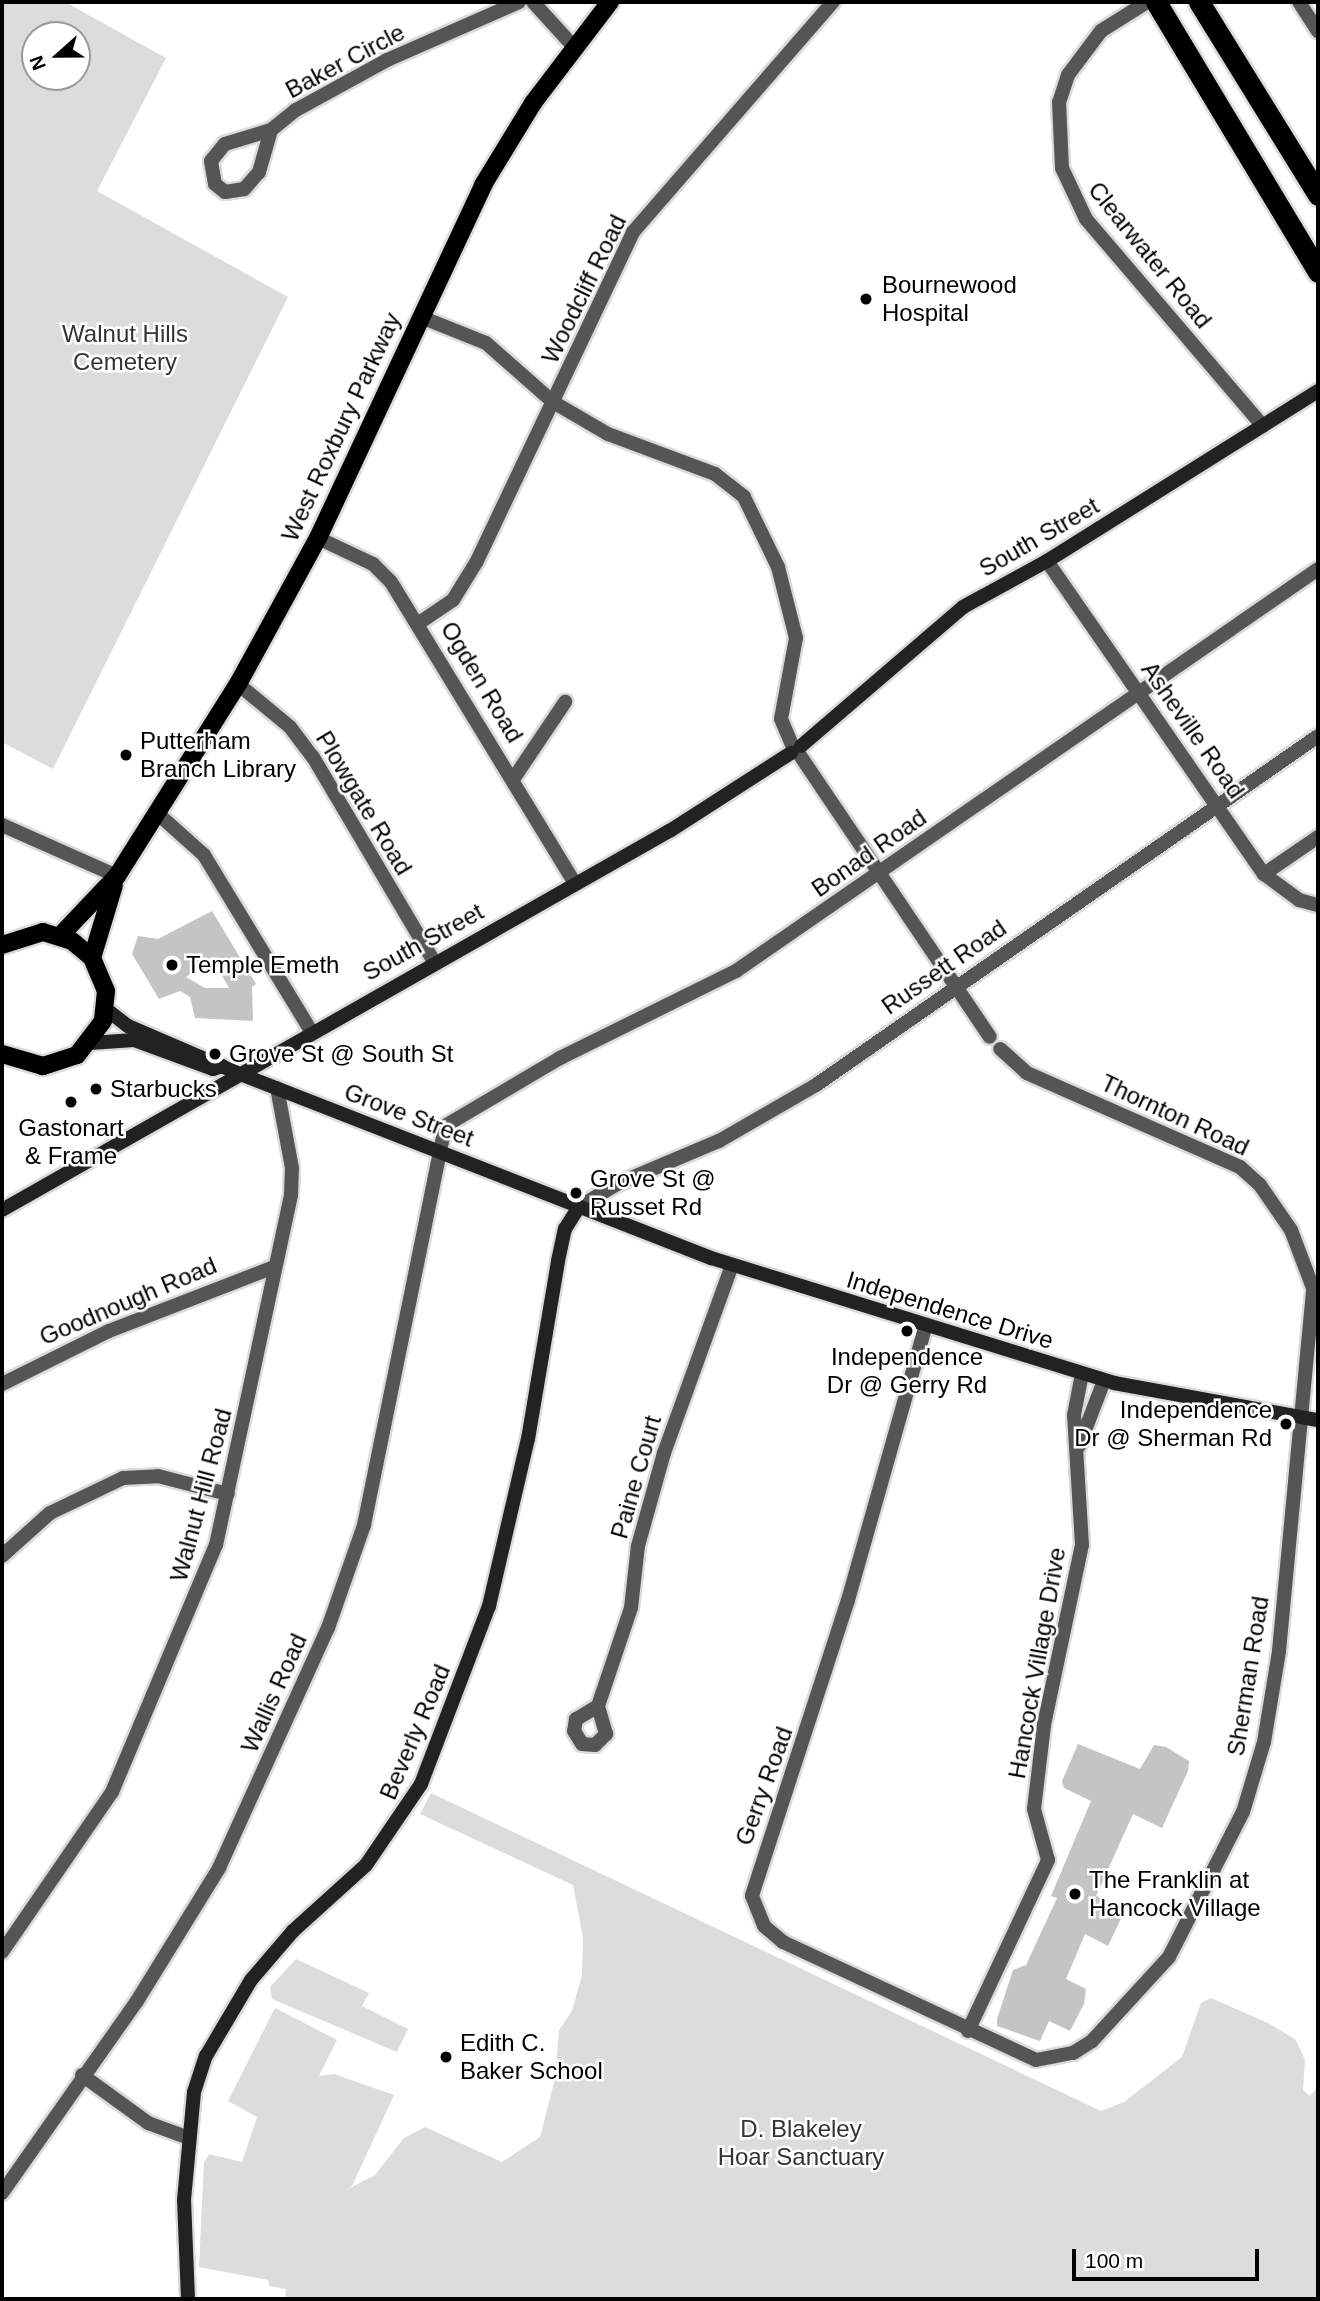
<!DOCTYPE html>
<style>
body{margin:0}
#map{position:relative;width:1320px;height:2301px;overflow:hidden;background:#fff;font-family:Arial,sans-serif}
div>[style]{position:absolute}
[style*='--x']{left:calc(var(--x)*1px);top:calc(var(--y)*1px);width:calc(var(--w)*1px);rotate:calc(var(--a)*1deg)}
.green>*{inset:0;background:#dcdcdc}
.building>*{inset:0;background:#c4c4c4}
.roads{filter:drop-shadow(2px 0 #dbdbdb) drop-shadow(-2px 0 #dbdbdb) drop-shadow(0 2px #dbdbdb) drop-shadow(0 -2px #dbdbdb)}
.street>*{height:14px;margin:-7px;padding:0 7px;transform-origin:7px;border-radius:7px;background:#555}
.secondary>*{height:14px;margin:-7px;padding:0 7px;transform-origin:7px;border-radius:7px;background:#222}
.primary>*{height:18px;margin:-9px;padding:0 9px;transform-origin:9px;border-radius:9px;background:#000}
.highway>*{height:21px;margin:-10.5px;padding:0 10.5px;transform-origin:10.5px;border-radius:10.5px;background:#000}
.dots>*{width:19px;height:19px;translate:-50% -50%;box-sizing:border-box;border:4px solid #fff;border-radius:50%}
span{translate:-50% -50%;white-space:nowrap;text-align:center;line-height:1.15;-webkit-text-stroke:5px #fff;paint-order:stroke}
.street-label{font-size:24px;color:#000}
.poi-label{font-size:24px;color:#000}
.left{translate:0 -50%;text-align:left}
.right{translate:-100% -50%;text-align:right}
.park-label{font-size:24px;color:#333}
.frame{position:absolute;inset:0;border:4px solid #000;pointer-events:none}
.north{position:absolute;left:21px;top:21px;width:70px;height:70px;box-sizing:border-box;background:#fff;border:2px solid #999;border-radius:50%;rotate:249deg;font-size:19px;font-weight:700;line-height:28px;text-align:center;color:#000}
.north::after{content:'';display:block;margin:auto;width:24px;height:32px;background:#000;clip-path:polygon(50% 0,100% 100%,50% 72%,0 100%)}
.scale{position:absolute;left:1072px;top:2249px;width:187px;height:32px;box-sizing:border-box;border:4px solid #000;border-top:0;padding-left:9px;font-size:21px;line-height:24px;white-space:nowrap;color:#000;-webkit-text-stroke:5px #fff;paint-order:stroke}
</style>
<div id="map">
<div class="green">
<i style="clip-path:polygon(evenodd,2px 2px,65px 2px,166px 58px,97px 191px,288px 297px,53px 769px,2px 742px,2px 2px,35px 35px,77px 35px,77px 77px,35px 77px,35px 35px)"></i>
<i style="clip-path:polygon(431px 1793px,1101px 2111px,1124px 2102px,1182px 2057px,1201px 2003px,1211px 1998px,1270px 2024px,1296px 2040px,1305px 2060px,1303px 2090px,1310px 2096px,1318px 2086px,1318px 2299px,285px 2299px,286px 2289px,269px 2286px,268px 2280px,199px 2267px,204px 2163px,209px 2154px,242px 2162px,257px 2117px,228px 2101px,275px 2008px,337px 2040px,319px 2076px,334px 2074px,394px 2095px,352px 2186px,344px 2191px,375px 2175px,404px 2138px,425px 2127px,502px 2162px,540px 2137px,555px 2079px,559px 2030px,572px 2011px,582px 1975px,583px 1938px,573px 1885px,420px 1814px)"></i>
<i style="clip-path:polygon(296px 1959px,369px 1993px,362px 2006px,408px 2029px,397px 2052px,272px 1999px,270px 1987px)"></i>
</div>
<div class="building">
<i style="clip-path:polygon(evenodd,212px 911px,256px 984px,252px 987px,253px 1021px,195px 1018px,190px 997px,180px 991px,159px 999px,132px 954px,138px 936px,158px 939px,212px 911px,214px 961px,229px 988px,205px 988px,186px 977px,214px 961px)"></i>
<i style="clip-path:polygon(1078px 1744px,1140px 1769px,1154px 1745px,1166px 1747px,1189px 1761px,1188px 1771px,1162px 1828px,1133px 1814px,1096px 1896px,1126px 1908px,1108px 1946px,1085px 1934px,1066px 1979px,1086px 1989px,1084px 2004px,1070px 2031px,1049px 2021px,1040px 2041px,997px 2026px,997px 2019px,1013px 1970px,1026px 1965px,1057px 1898px,1051px 1896px,1091px 1801px,1064px 1788px,1062px 1781px)"></i>
</div>
<div class="roads">
<div class="street">
<i style="--x:533;--y:2;--w:59;--a:47.7"></i>
<i style="--x:1147;--y:2;--w:54;--a:147.8"></i>
<i style="--x:1101;--y:31;--w:55;--a:126.9"></i>
<i style="--x:1068;--y:75;--w:28;--a:108"></i>
<i style="--x:1059;--y:102;--w:66;--a:87.4"></i>
<i style="--x:1062;--y:168;--w:56;--a:64.8"></i>
<i style="--x:1086;--y:219;--w:272;--a:49.5"></i>
<i style="--x:1299;--y:2;--w:35;--a:57"></i>
<i style="--x:271;--y:130;--w:44;--a:105.9"></i>
<i style="--x:259;--y:172;--w:23;--a:131"></i>
<i style="--x:244;--y:189;--w:19;--a:171"></i>
<i style="--x:225;--y:192;--w:13;--a:-141"></i>
<i style="--x:215;--y:184;--w:23;--a:-100"></i>
<i style="--x:211;--y:161;--w:22;--a:-51"></i>
<i style="--x:225;--y:144;--w:48;--a:-16.9"></i>
<i style="--x:271;--y:130;--w:32;--a:-39"></i>
<i style="--x:296;--y:110;--w:104;--a:-28.8"></i>
<i style="--x:387;--y:60;--w:144;--a:-23.7"></i>
<i style="--x:421;--y:317;--w:70;--a:21.8"></i>
<i style="--x:486;--y:343;--w:89;--a:41.4"></i>
<i style="--x:553;--y:402;--w:64;--a:30.2"></i>
<i style="--x:608;--y:434;--w:114;--a:20.5"></i>
<i style="--x:715;--y:474;--w:37;--a:38"></i>
<i style="--x:744;--y:497;--w:78;--a:64.1"></i>
<i style="--x:778;--y:567;--w:73;--a:75.8"></i>
<i style="--x:796;--y:638;--w:82;--a:100.5"></i>
<i style="--x:781;--y:719;--w:28;--a:67"></i>
<i style="--x:318;--y:538;--w:61;--a:25.3"></i>
<i style="--x:373;--y:564;--w:25;--a:45"></i>
<i style="--x:391;--y:582;--w:353;--a:58.6"></i>
<i style="--x:1047;--y:561;--w:381;--a:55.3"></i>
<i style="--x:1264;--y:874;--w:44;--a:36.6"></i>
<i style="--x:1299;--y:900;--w:20;--a:15"></i>
<i style="--x:419;--y:623;--w:41;--a:-34.1"></i>
<i style="--x:453;--y:600;--w:46;--a:-58.4"></i>
<i style="--x:477;--y:561;--w:364;--a:-64.6"></i>
<i style="--x:633;--y:232;--w:305;--a:-49"></i>
<i style="--x:238;--y:684;--w:67;--a:39.6"></i>
<i style="--x:290;--y:727;--w:38;--a:53"></i>
<i style="--x:313;--y:757;--w:238;--a:59.4"></i>
<i style="--x:799;--y:754;--w:341;--a:56"></i>
<i style="--x:514;--y:778;--w:92;--a:-56.1"></i>
<i style="--x:157;--y:813;--w:63;--a:41.8"></i>
<i style="--x:204;--y:855;--w:206;--a:58.7"></i>
<i style="--x:2;--y:825;--w:126;--a:23.9"></i>
<i style="--x:1264;--y:874;--w:65;--a:-34.4"></i>
<i style="--x:579;--y:1207;--w:44;--a:-31.2"></i>
<i style="--x:617;--y:1184;--w:111;--a:-22.9"></i>
<i style="--x:719;--y:1141;--w:112;--a:-30"></i>
<i style="--x:816;--y:1085;--w:611;--a:-34.81"></i>
<i style="--x:925;--y:1328;--w:283;--a:105.8"></i>
<i style="--x:848;--y:1600;--w:311;--a:108"></i>
<i style="--x:752;--y:1896;--w:32;--a:68"></i>
<i style="--x:764;--y:1926;--w:25;--a:40"></i>
<i style="--x:783;--y:1942;--w:279;--a:25"></i>
<i style="--x:1036;--y:2060;--w:38;--a:-11"></i>
<i style="--x:1073;--y:2053;--w:22;--a:-32"></i>
<i style="--x:1092;--y:2041;--w:114;--a:-47.5"></i>
<i style="--x:1169;--y:1957;--w:163;--a:-63"></i>
<i style="--x:1243;--y:1812;--w:73;--a:-73.3"></i>
<i style="--x:1264;--y:1742;--w:92;--a:-80.6"></i>
<i style="--x:1279;--y:1651;--w:365;--a:-84.6"></i>
<i style="--x:1313;--y:1288;--w:62;--a:-110.8"></i>
<i style="--x:1291;--y:1230;--w:55;--a:-124.6"></i>
<i style="--x:1260;--y:1185;--w:27;--a:-138"></i>
<i style="--x:1240;--y:1167;--w:233;--a:-156.2"></i>
<i style="--x:1027;--y:1073;--w:36;--a:-138"></i>
<i style="--x:2;--y:1384;--w:119;--a:-26.4"></i>
<i style="--x:109;--y:1331;--w:177;--a:-21.2"></i>
<i style="--x:1079;--y:1446;--w:70;--a:-69"></i>
<i style="--x:2;--y:1556;--w:64;--a:-41.9"></i>
<i style="--x:50;--y:1513;--w:81;--a:-25.6"></i>
<i style="--x:123;--y:1478;--w:35;--a:-3"></i>
<i style="--x:158;--y:1476;--w:72;--a:14.4"></i>
<i style="--x:598;--y:1706;--w:26;--a:149"></i>
<i style="--x:576;--y:1719;--w:12;--a:99"></i>
<i style="--x:574;--y:1731;--w:15;--a:58"></i>
<i style="--x:582;--y:1744;--w:13;--a:4"></i>
<i style="--x:595;--y:1745;--w:16;--a:-45"></i>
<i style="--x:606;--y:1734;--w:29;--a:-106"></i>
<i style="--x:598;--y:1706;--w:103;--a:-71.4"></i>
<i style="--x:631;--y:1608;--w:62;--a:-83.6"></i>
<i style="--x:638;--y:1546;--w:97;--a:-74.4"></i>
<i style="--x:664;--y:1453;--w:200;--a:-70.1"></i>
<i style="--x:2;--y:1952;--w:194;--a:-55.5"></i>
<i style="--x:112;--y:1792;--w:268;--a:-67.2"></i>
<i style="--x:216;--y:1545;--w:358;--a:-77.9"></i>
<i style="--x:291;--y:1195;--w:27;--a:-88"></i>
<i style="--x:292;--y:1168;--w:81;--a:-100.6"></i>
<i style="--x:968;--y:2031;--w:189;--a:-64.9"></i>
<i style="--x:1048;--y:1860;--w:53;--a:-105.4"></i>
<i style="--x:1034;--y:1809;--w:85;--a:-83.2"></i>
<i style="--x:1044;--y:1725;--w:184;--a:-78.1"></i>
<i style="--x:1082;--y:1545;--w:130;--a:-93.5"></i>
<i style="--x:1074;--y:1415;--w:42;--a:-79"></i>
<i style="--x:82;--y:2075;--w:82;--a:36"></i>
<i style="--x:148;--y:2123;--w:44;--a:20.1"></i>
<i style="--x:2;--y:2193;--w:235;--a:-54.9"></i>
<i style="--x:137;--y:2001;--w:156;--a:-58.3"></i>
<i style="--x:219;--y:1868;--w:264;--a:-65.6"></i>
<i style="--x:328;--y:1628;--w:109;--a:-70.7"></i>
<i style="--x:364;--y:1525;--w:407;--a:-78.5"></i>
<i style="--x:445;--y:1126;--w:134;--a:-30.6"></i>
<i style="--x:560;--y:1058;--w:196;--a:-26.3"></i>
<i style="--x:736;--y:971;--w:707;--a:-34.63"></i>
</div>
<div class="secondary">
<i style="--x:801;--y:746;--w:213;--a:-40.6"></i>
<i style="--x:963;--y:607;--w:96;--a:-28.7"></i>
<i style="--x:1047;--y:561;--w:320;--a:-32.1"></i>
<i style="--x:106;--y:1009;--w:28;--a:38"></i>
<i style="--x:128;--y:1026;--w:122;--a:23.2"></i>
<i style="--x:240;--y:1074;--w:506;--a:21.34"></i>
<i style="--x:711;--y:1258;--w:422;--a:17.2"></i>
<i style="--x:1114;--y:1383;--w:207;--a:10.3"></i>
<i style="--x:90;--y:1043;--w:44;--a:-3.9"></i>
<i style="--x:134;--y:1040;--w:84;--a:20.2"></i>
<i style="--x:213;--y:1069;--w:10;--a:-17"></i>
<i style="--x:2;--y:1210;--w:769;--a:-29.6"></i>
<i style="--x:671;--y:830;--w:143;--a:-32.7"></i>
<i style="--x:188;--y:2299;--w:99;--a:-92.3"></i>
<i style="--x:184;--y:2200;--w:108;--a:-84.7"></i>
<i style="--x:194;--y:2092;--w:38;--a:-72"></i>
<i style="--x:206;--y:2056;--w:88;--a:-59.4"></i>
<i style="--x:251;--y:1980;--w:65;--a:-49.4"></i>
<i style="--x:293;--y:1931;--w:98;--a:-42.1"></i>
<i style="--x:366;--y:1865;--w:98;--a:-55.8"></i>
<i style="--x:421;--y:1784;--w:191;--a:-69.1"></i>
<i style="--x:489;--y:1606;--w:171;--a:-76.9"></i>
<i style="--x:528;--y:1439;--w:181;--a:-80.4"></i>
<i style="--x:558;--y:1261;--w:33;--a:-78"></i>
<i style="--x:565;--y:1229;--w:26;--a:-58"></i>
</div>
<div class="primary">
<i style="--x:60;--y:936;--w:83;--a:-46.5"></i>
<i style="--x:117;--y:876;--w:227;--a:-57.8"></i>
<i style="--x:238;--y:684;--w:166;--a:-61.3"></i>
<i style="--x:318;--y:538;--w:390;--a:-64.9"></i>
<i style="--x:483;--y:185;--w:96;--a:-58.6"></i>
<i style="--x:533;--y:103;--w:127;--a:-52.7"></i>
<i style="--x:2;--y:945;--w:43;--a:-17.6"></i>
<i style="--x:43;--y:932;--w:30;--a:17"></i>
<i style="--x:72;--y:941;--w:26;--a:40"></i>
<i style="--x:92;--y:958;--w:36;--a:67"></i>
<i style="--x:106;--y:991;--w:30;--a:96"></i>
<i style="--x:103;--y:1021;--w:43;--a:127.4"></i>
<i style="--x:77;--y:1055;--w:36;--a:162"></i>
<i style="--x:43;--y:1066;--w:43;--a:-163.7"></i>
<i style="--x:92;--y:958;--w:76;--a:-73.2"></i>
</div>
<div class="highway">
<i style="--x:1156;--y:2;--w:315;--a:59"></i>
<i style="--x:1199;--y:2;--w:227;--a:58.3"></i>
</div>
</div>
<div class="dots">
<i style="left:866px;top:299px;background:#000"></i>
<i style="left:126px;top:755px;background:#000"></i>
<i style="left:172px;top:965px;background:#000"></i>
<i style="left:215px;top:1054px;background:#000"></i>
<i style="left:96px;top:1089px;background:#000"></i>
<i style="left:71px;top:1102px;background:#000"></i>
<i style="left:576px;top:1193px;background:#000"></i>
<i style="left:907px;top:1331px;background:#000"></i>
<i style="left:1286px;top:1424px;background:#000"></i>
<i style="left:1075px;top:1894px;background:#000"></i>
<i style="left:446px;top:2057px;background:#000"></i>
</div>
<div class="street-label">
<span style="left:345px;top:61px;rotate:-28deg">Baker Circle</span>
<span style="left:1150px;top:255px;rotate:51deg">Clearwater Road</span>
<span style="left:584px;top:289px;rotate:-64deg">Woodcliff Road</span>
<span style="left:341px;top:427px;rotate:-65deg">West Roxbury Parkway</span>
<span style="left:1039px;top:537px;rotate:-30deg">South Street</span>
<span style="left:482px;top:682px;rotate:59deg">Ogden Road</span>
<span style="left:1193px;top:730px;rotate:55deg">Asheville Road</span>
<span style="left:364px;top:803px;rotate:59deg">Plowgate Road</span>
<span style="left:869px;top:853px;rotate:-35deg">Bonad Road</span>
<span style="left:423px;top:942px;rotate:-29deg">South Street</span>
<span style="left:944px;top:967px;rotate:-35deg">Russett Road</span>
<span style="left:409px;top:1115px;rotate:21deg">Grove Street</span>
<span style="left:1175px;top:1115px;rotate:25deg">Thornton Road</span>
<span style="left:128px;top:1301px;rotate:-23deg">Goodnough Road</span>
<span style="left:950px;top:1310px;rotate:17deg">Independence Drive</span>
<span style="left:636px;top:1477px;rotate:-74deg">Paine Court</span>
<span style="left:201px;top:1495px;rotate:-75deg">Walnut Hill Road</span>
<span style="left:1037px;top:1663px;rotate:-80deg">Hancock Village Drive</span>
<span style="left:1248px;top:1676px;rotate:-81deg">Sherman Road</span>
<span style="left:274px;top:1693px;rotate:-66deg">Wallis Road</span>
<span style="left:415px;top:1732px;rotate:-67deg">Beverly Road</span>
<span style="left:764px;top:1786px;rotate:-70deg">Gerry Road</span>
</div>
<div class="poi-label">
<span class="left" style="left:882px;top:299px">Bournewood<br>Hospital</span>
<span class="left" style="left:140px;top:755px">Putterham<br>Branch Library</span>
<span class="left" style="left:186px;top:965px">Temple Emeth</span>
<span class="left" style="left:229px;top:1054px">Grove St @ South St</span>
<span class="left" style="left:110px;top:1089px">Starbucks</span>
<span style="left:71px;top:1142px">Gastonart<br>&amp; Frame</span>
<span class="left" style="left:590px;top:1193px">Grove St @<br>Russet Rd</span>
<span style="left:907px;top:1371px">Independence<br>Dr @ Gerry Rd</span>
<span class="right" style="left:1272px;top:1424px">Independence<br>Dr @ Sherman Rd</span>
<span class="left" style="left:1089px;top:1894px">The Franklin at<br>Hancock Village</span>
<span class="left" style="left:460px;top:2057px">Edith C.<br>Baker School</span>
</div>
<div class="park-label">
<span style="left:125px;top:348px">Walnut Hills<br>Cemetery</span>
<span style="left:801px;top:2143px">D. Blakeley<br>Hoar Sanctuary</span>
</div>
<div class="frame"></div>
<div class="north">N</div>
<div class="scale">100 m</div>
</div>
